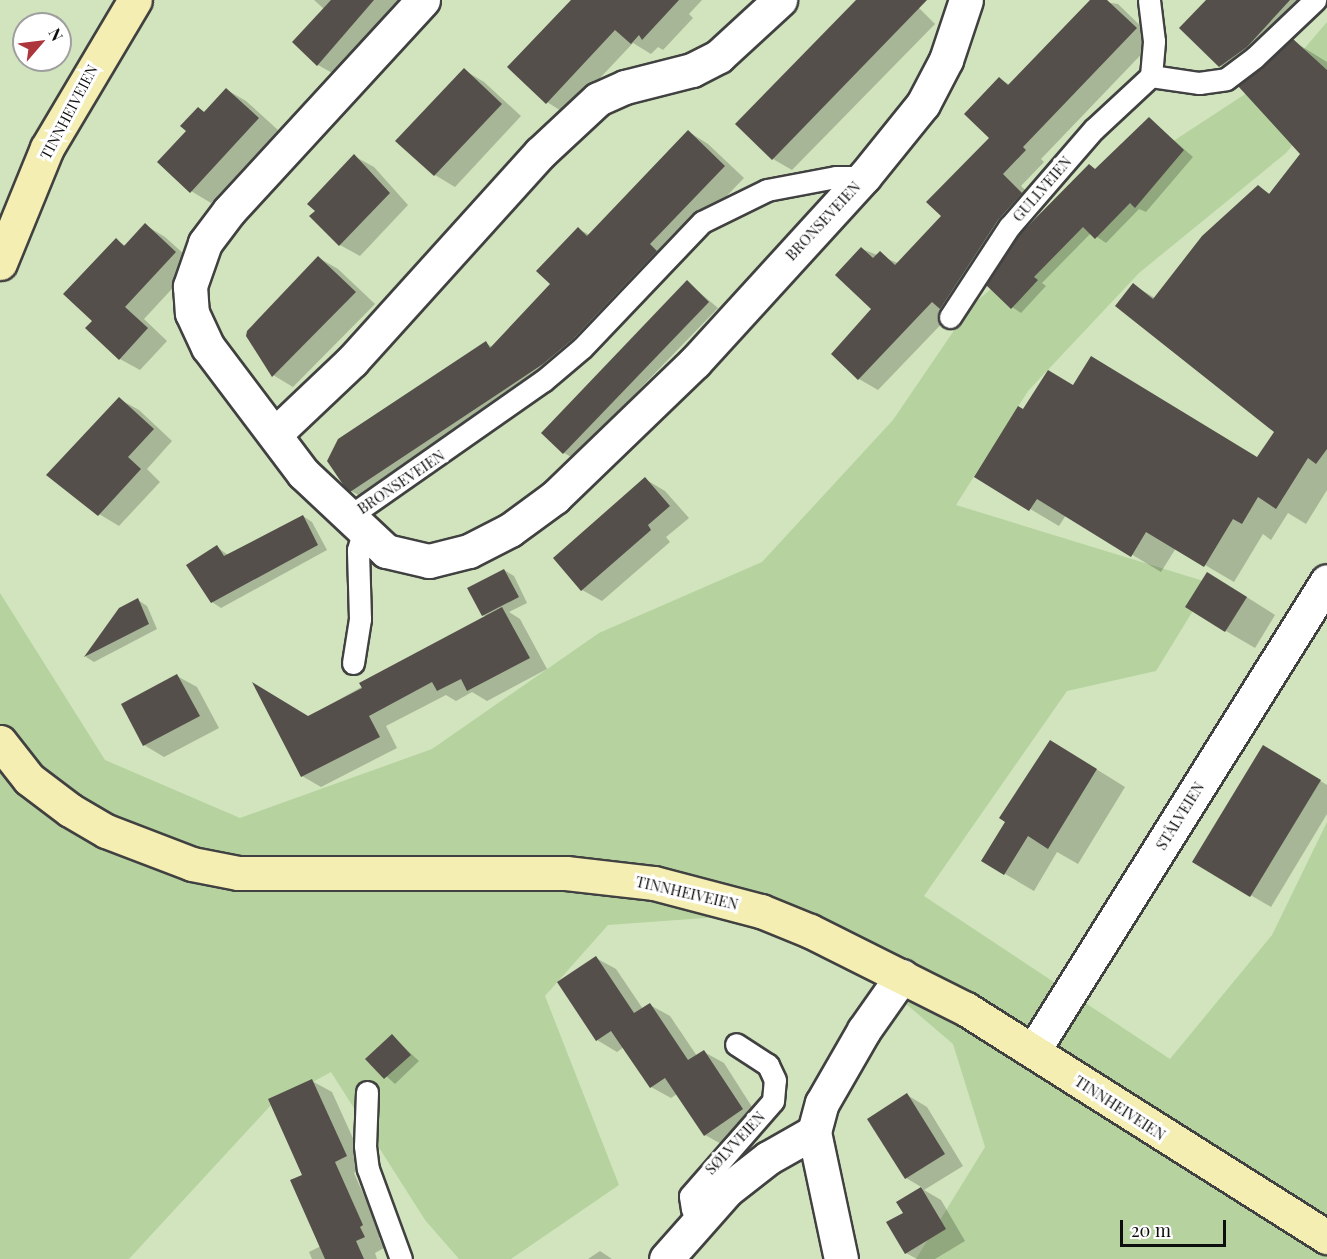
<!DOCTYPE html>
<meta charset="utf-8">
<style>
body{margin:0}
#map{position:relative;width:1327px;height:1259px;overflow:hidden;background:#fdfbf0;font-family:"Playfair Display",serif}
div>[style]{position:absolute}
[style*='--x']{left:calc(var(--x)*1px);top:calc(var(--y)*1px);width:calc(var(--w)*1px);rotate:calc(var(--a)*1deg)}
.green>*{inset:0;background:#d1e4bd}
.forest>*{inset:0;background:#b6d39f}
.shadow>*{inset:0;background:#0003}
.building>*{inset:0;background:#554f4b}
.roads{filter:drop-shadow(2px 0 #414141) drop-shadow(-2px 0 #414141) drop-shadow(0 2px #414141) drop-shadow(0 -2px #414141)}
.lane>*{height:21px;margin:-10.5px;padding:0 10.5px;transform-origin:10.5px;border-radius:10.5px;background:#fff}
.street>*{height:33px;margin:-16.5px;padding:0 16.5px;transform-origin:16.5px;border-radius:16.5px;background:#fff}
.secondary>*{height:33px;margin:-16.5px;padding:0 16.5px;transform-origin:16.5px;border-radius:16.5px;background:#f5eeb3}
span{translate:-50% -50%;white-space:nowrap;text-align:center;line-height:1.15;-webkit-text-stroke:6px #fff;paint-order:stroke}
.street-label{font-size:15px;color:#0e0e0e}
.north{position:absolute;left:12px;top:12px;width:60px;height:60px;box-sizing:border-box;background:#fff;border:2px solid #9f9f9f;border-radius:50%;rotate:62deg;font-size:16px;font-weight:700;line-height:24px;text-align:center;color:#0e0e0e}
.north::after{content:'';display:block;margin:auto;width:21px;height:27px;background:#ad363c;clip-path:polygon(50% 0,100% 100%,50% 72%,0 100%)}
.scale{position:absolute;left:1120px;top:1220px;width:106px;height:27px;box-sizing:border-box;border:3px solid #0e0e0e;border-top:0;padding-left:8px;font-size:18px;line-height:21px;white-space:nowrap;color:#0e0e0e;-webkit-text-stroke:4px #fff;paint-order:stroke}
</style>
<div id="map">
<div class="green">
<i style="clip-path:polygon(evenodd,0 0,1327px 0,1327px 1259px,0 1259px,0 0,24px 24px,60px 24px,60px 60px,24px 60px,24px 24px)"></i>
</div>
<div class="forest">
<i style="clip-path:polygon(1327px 22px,1327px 104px,1286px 153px,1139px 273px,1028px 391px,956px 505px,1210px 583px,1156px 671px,1067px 691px,924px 896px,1170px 1059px,1272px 935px,1327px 822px,1327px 1259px,916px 1259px,985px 1147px,953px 1044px,871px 974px,747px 915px,608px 925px,545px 996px,619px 1185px,511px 1259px,459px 1259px,425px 1220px,331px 1072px,271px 1105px,129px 1259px,0 1259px,0 593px,105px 760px,240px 818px,432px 749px,599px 633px,762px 562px,893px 420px,970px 307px,1126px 172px,1291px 64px)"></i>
</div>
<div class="shadow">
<i style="clip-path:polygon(314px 0,399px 0,334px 74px,318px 65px,324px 9px)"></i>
<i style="clip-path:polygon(573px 0,702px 0,689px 14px,693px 18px,663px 50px,658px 47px,651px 54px,633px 43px,566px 114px,547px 102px)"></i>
<i style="clip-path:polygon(858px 0,911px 0,935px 24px,792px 170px,773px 159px)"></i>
<i style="clip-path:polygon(1092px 0,1118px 4px,1155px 40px,1041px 159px,1044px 162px,1021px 186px,1040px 204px,951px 314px,878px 390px,859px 379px,873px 309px,862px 249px,898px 263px,943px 216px,991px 137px,999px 79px,1010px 85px)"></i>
<i style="clip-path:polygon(1208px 0,1326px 0,1242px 77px,1222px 66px,1181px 28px)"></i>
<i style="clip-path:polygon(1293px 41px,1327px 62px,1327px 490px,1306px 524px,1288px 513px,1271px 540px,1263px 534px,1234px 582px,1176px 548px,1161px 572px,1066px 515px,1059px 526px,976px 477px,1023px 411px,1074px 387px,1258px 458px,1276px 432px,1133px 285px,1155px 298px,1259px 187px,1270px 194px,1302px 153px)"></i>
<i style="clip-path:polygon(464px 70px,484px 82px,521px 116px,455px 187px,435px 175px,398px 140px)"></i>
<i style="clip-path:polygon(227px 90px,246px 101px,278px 130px,211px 203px,191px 191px,188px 131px,198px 109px,206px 113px)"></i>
<i style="clip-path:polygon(1150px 119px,1193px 157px,1146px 212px,1139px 209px,1106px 243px,1091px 233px,1042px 283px,1046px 286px,1021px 313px,1012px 307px,988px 285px,1041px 212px,1044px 214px,1096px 170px)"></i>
<i style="clip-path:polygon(689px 132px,708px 144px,744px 178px,669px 256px,593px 350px,371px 502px,351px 491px,486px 343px,492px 347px,552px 284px,578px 229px,590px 235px)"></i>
<i style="clip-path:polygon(354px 156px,374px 167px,408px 205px,360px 256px,340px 245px)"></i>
<i style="clip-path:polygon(145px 225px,165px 237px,195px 264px,144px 319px,167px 341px,140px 370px,120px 359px,94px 321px,116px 240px,126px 246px)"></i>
<i style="clip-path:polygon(319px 258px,338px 269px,375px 304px,293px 387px,273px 375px)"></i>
<i style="clip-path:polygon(687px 282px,718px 308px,573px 458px,564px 453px)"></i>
<i style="clip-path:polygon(119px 399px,139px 410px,172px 441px,147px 469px,160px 482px,119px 526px,99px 514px)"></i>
<i style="clip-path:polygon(645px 479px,665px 491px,689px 518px,666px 537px,670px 542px,602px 601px,582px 590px,555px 558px)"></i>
<i style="clip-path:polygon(303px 516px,312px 522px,327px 550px,221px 608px,212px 602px,217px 547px,228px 555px)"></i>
<i style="clip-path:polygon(504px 570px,514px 576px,527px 603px,509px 612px,520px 619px,547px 669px,487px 701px,472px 692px,456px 701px,446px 695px,386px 726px,397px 748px,321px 787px,302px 776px,308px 717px,486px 617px,483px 615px)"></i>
<i style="clip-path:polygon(1237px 591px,1275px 615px,1255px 648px,1226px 631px)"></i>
<i style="clip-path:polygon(138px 600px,147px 606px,157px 629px,94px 662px,86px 657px,120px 609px)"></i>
<i style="clip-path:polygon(177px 676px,197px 687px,219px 728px,164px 757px,144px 745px)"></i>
<i style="clip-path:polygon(1283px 758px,1327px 785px,1327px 814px,1271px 907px,1194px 862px)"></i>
<i style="clip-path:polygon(1080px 759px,1125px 787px,1078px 864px,1057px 852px,1034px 891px,983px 861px)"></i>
<i style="clip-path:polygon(596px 958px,616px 969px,643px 1009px,650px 1005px,670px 1016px,697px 1056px,704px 1052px,724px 1063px,761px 1121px,725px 1146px,705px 1135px,677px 1094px,671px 1098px,651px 1087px,624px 1047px,617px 1052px,597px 1040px,559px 983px)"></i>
<i style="clip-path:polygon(392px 1036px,419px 1061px,395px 1084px,367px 1059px)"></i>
<i style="clip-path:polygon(312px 1081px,332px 1092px,366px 1167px,354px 1173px,382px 1236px,379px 1238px,384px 1248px,375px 1253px,377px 1259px,312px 1259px,309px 1252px,321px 1246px,304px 1175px)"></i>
<i style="clip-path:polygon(907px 1095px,927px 1107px,963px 1166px,924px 1190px,941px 1200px,965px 1241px,935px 1259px,917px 1259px,906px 1253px,905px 1213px,898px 1202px,923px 1188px,906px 1178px)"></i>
<i style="clip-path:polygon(600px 1251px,612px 1259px,588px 1259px)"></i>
</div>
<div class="building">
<i style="clip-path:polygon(331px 0,374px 0,317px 66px,292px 42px)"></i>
<i style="clip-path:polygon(571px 0,679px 0,642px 40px,639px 35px,631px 44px,615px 30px,546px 104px,507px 67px)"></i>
<i style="clip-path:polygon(856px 0,927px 0,772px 160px,735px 124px)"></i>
<i style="clip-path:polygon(1090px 0,1107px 0,1137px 28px,1023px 147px,1026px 150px,1003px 174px,1022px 193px,998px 220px,940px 309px,932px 302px,858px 380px,831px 354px,871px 309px,835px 275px,861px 247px,873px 258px,880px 251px,895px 265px,941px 216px,926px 202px,989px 138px,964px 114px,999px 77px,1008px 85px)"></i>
<i style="clip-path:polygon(1206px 0,1290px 0,1247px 47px,1219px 67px,1179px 28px)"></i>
<i style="clip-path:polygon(1293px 39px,1327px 70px,1327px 449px,1316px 464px,1308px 458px,1276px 509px,1258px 497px,1242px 524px,1233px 519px,1204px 567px,1146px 532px,1131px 557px,1037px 499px,1029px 511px,974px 477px,1018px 406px,1023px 409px,1048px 370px,1073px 385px,1091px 356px,1257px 457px,1274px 432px,1115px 306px,1133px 283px,1153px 299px,1202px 236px,1258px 185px,1269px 194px,1300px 154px,1238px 86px)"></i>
<i style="clip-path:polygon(464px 68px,502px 104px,434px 176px,395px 141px)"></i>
<i style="clip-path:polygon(226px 88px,259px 118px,190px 193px,157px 162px,186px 131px,180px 126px,198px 107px,204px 112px)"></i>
<i style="clip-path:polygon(1149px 117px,1184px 150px,1135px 208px,1130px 203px,1095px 239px,1083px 227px,1034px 277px,1038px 280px,1011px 309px,986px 285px,1019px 235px,1089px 164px,1095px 169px)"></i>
<i style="clip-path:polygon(688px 130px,725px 166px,650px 244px,657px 251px,573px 339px,543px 364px,350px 492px,344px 486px,327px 461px,338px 439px,486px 341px,490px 348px,550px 284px,536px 271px,578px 227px,587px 236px)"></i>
<i style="clip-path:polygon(354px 154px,390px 193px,339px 246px,309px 216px,315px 211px,307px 204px)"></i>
<i style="clip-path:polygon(145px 223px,176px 252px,125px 307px,148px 328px,119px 360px,85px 328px,92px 321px,63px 294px,116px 238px,124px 246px)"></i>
<i style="clip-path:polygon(318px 256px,356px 292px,272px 377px,246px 336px,247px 331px)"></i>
<i style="clip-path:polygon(687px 280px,709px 302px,563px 454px,541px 433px)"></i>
<i style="clip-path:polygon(119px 397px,154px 429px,128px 457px,141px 469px,98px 516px,46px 475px)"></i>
<i style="clip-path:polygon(645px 477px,670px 506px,648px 525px,651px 530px,581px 591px,553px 558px)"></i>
<i style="clip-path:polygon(303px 515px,318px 545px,211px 603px,186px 565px,217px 545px,224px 556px)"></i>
<i style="clip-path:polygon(504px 569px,519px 597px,482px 616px,467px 588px)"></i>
<i style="clip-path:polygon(1207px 572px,1247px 597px,1225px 632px,1185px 607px)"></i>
<i style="clip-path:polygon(138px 598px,149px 624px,84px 657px,119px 608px)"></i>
<i style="clip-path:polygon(502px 607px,530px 658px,467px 691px,461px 679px,437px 691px,432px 682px,369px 716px,380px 737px,301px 777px,252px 682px,308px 716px,362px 688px,359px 683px)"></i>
<i style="clip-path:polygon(177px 674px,200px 716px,143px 746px,121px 704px)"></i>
<i style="clip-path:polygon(1050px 740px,1097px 769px,1048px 849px,1028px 836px,1004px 875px,981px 861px,1005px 822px,999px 818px)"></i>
<i style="clip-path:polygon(1263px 745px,1321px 780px,1250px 897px,1192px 862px)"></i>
<i style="clip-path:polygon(596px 956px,634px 1013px,650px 1003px,688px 1060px,704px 1050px,743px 1109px,704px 1136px,665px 1078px,650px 1088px,611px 1031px,596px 1041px,557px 982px)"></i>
<i style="clip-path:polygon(392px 1034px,411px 1055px,384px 1079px,365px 1059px)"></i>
<i style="clip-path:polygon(312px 1079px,347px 1156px,335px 1162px,363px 1225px,360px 1227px,365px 1237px,356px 1241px,364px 1259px,325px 1259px,290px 1180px,302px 1175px,268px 1099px)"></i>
<i style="clip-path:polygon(907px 1093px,945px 1154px,905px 1179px,867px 1119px)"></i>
<i style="clip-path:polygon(921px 1187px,946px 1229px,905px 1254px,886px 1222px,903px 1213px,896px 1202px)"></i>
</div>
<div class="roads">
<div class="lane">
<i style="--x:1151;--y:76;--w:49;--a:8.3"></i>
<i style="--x:1199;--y:83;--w:27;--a:-8"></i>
<i style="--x:1226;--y:79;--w:36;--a:-37"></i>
<i style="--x:1255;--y:57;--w:83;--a:-43.5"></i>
<i style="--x:950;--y:317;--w:108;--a:-56.8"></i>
<i style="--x:1009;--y:227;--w:130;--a:-49.1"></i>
<i style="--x:1094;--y:129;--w:78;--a:-42.9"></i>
<i style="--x:1151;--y:76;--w:35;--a:-85"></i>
<i style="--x:1154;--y:41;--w:41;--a:-97"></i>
<i style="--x:347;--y:518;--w:239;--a:-35"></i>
<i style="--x:543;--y:381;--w:51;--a:-40.2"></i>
<i style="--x:582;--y:348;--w:174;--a:-46.4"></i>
<i style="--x:702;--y:222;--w:72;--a:-26.2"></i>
<i style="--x:767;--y:190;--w:70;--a:-10.7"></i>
<i style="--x:836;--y:177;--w:28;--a:0"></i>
<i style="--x:353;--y:663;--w:45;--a:-81"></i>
<i style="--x:360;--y:619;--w:69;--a:-91.7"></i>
<i style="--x:358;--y:550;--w:18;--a:-74"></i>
<i style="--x:367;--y:1092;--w:54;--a:92.1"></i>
<i style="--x:365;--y:1146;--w:23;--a:83"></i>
<i style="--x:368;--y:1169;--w:96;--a:69.9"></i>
<i style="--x:701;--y:1219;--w:13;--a:-132"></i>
<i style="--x:692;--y:1209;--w:13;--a:-99"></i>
<i style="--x:690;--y:1196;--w:126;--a:-48.9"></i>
<i style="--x:773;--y:1101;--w:21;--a:-85"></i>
<i style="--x:775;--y:1080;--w:17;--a:-115"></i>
<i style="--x:768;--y:1065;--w:38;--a:-147"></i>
</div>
<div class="street">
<i style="--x:423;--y:0;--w:287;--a:132.6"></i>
<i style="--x:229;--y:211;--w:40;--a:127"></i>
<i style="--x:205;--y:243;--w:46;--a:109.2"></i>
<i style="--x:190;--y:286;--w:27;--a:86"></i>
<i style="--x:192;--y:313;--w:38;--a:65"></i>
<i style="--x:208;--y:347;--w:158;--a:53"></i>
<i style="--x:303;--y:473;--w:114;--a:43.2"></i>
<i style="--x:386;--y:551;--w:44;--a:13.1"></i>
<i style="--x:429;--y:561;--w:41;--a:-14"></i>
<i style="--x:469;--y:551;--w:46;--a:-27.1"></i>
<i style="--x:510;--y:530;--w:56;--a:-36.3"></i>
<i style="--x:555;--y:497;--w:194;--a:-44"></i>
<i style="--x:695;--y:362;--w:251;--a:-47.6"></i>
<i style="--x:864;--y:177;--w:94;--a:-51.1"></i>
<i style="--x:923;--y:104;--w:50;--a:-62.4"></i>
<i style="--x:946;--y:60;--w:63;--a:-71.6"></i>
<i style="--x:275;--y:434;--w:106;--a:-43.5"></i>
<i style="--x:352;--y:361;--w:280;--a:-47.9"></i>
<i style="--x:540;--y:153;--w:79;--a:-43"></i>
<i style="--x:598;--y:99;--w:30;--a:-24"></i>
<i style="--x:625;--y:87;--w:69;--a:-14.2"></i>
<i style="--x:692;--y:70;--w:30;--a:-27"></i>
<i style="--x:719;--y:56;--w:83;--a:-42.6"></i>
<i style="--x:1033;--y:1051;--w:554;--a:-57.97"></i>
<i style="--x:666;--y:1259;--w:92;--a:-48.5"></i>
<i style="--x:727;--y:1190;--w:52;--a:-38"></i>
<i style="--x:768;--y:1158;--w:53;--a:-29.5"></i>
<i style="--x:841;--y:1259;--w:130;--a:-102"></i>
<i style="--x:814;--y:1132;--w:30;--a:-75"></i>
<i style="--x:822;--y:1103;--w:84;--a:-60.1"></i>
<i style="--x:864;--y:1030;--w:66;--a:-54.9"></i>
</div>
<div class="secondary">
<i style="--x:0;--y:263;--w:124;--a:-67.8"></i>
<i style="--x:47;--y:148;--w:172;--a:-59.3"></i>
<i style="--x:0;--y:742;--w:47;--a:51.9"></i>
<i style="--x:29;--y:779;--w:51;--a:37.1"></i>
<i style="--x:70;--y:810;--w:42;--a:30.3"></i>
<i style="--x:106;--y:831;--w:92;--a:21"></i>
<i style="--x:192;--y:864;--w:47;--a:11.1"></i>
<i style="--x:238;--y:873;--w:328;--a:0"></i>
<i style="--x:566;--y:873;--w:89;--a:6.5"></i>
<i style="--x:654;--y:883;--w:111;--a:14.7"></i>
<i style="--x:761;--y:911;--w:53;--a:22.2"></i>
<i style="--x:810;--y:931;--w:174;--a:26.6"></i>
<i style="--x:966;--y:1009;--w:427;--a:32.3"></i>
</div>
</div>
<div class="street-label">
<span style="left:69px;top:112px;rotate:-62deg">TINNHEIVEIEN</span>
<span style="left:1042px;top:189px;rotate:-49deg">GULLVEIEN</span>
<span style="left:823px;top:221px;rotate:-47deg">BRONSEVEIEN</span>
<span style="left:401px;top:482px;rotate:-34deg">BRONSEVEIEN</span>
<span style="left:1180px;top:816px;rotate:-58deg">STÅLVEIEN</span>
<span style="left:687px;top:893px;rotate:13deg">TINNHEIVEIEN</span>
<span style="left:1120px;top:1108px;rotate:33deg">TINNHEIVEIEN</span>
<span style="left:735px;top:1143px;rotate:-47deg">SØLVVEIEN</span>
</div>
<div class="north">N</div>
<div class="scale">20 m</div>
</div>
